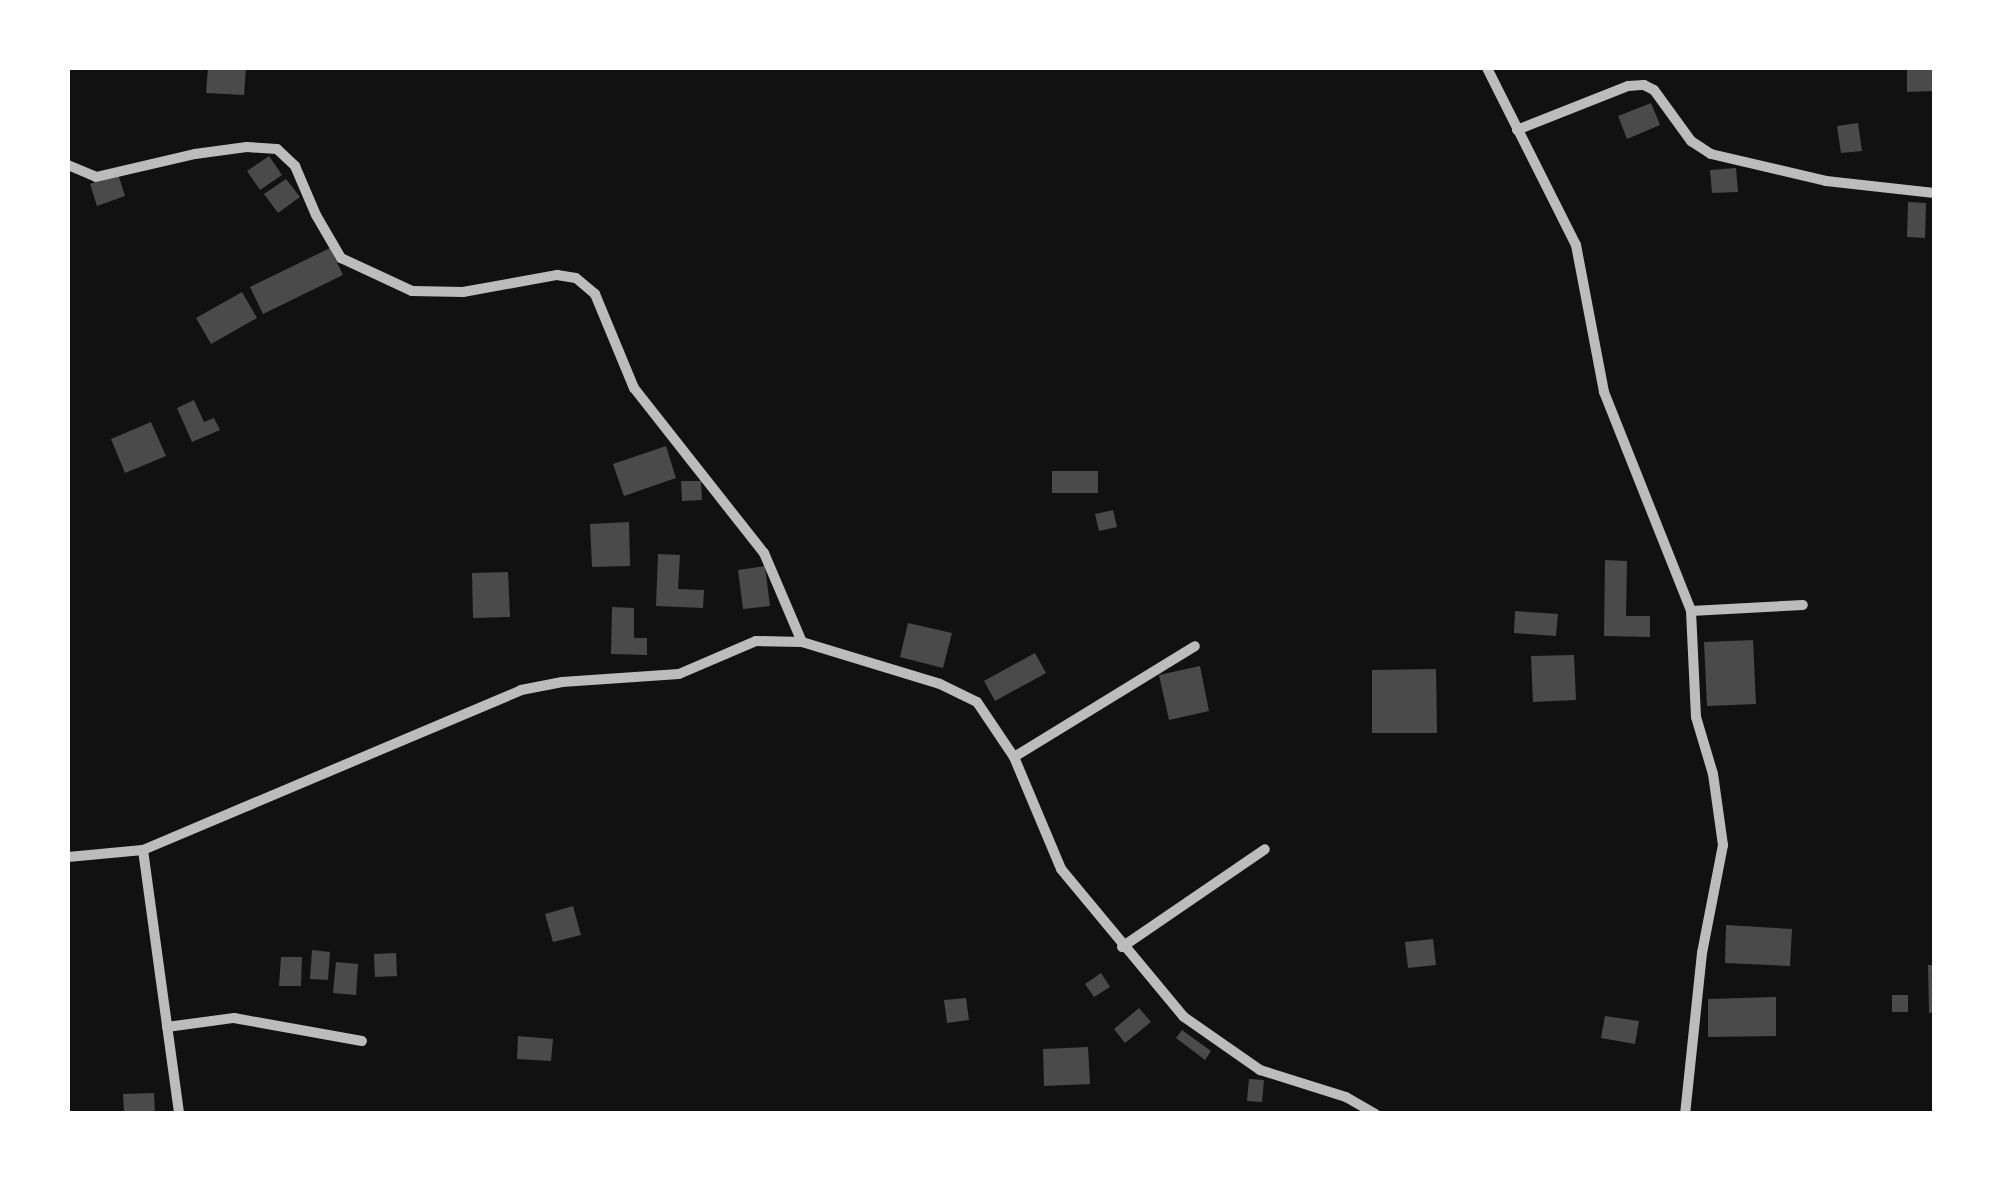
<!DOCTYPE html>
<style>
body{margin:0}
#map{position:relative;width:2002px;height:1181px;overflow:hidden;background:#111;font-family:"Titillium Web",sans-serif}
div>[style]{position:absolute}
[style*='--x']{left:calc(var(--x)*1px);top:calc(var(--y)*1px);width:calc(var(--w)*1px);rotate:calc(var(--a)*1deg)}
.building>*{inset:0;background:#4a4a4a}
.minor>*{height:10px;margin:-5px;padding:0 5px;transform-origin:5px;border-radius:5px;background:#bcbcbc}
span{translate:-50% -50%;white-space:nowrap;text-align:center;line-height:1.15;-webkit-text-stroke:10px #fff;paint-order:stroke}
.frame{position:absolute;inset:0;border:70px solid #fff;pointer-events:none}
</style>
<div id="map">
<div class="building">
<i style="clip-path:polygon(208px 68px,246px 68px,244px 95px,206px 93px)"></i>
<i style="clip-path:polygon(1907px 68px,1934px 68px,1934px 91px,1907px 92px)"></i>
<i style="clip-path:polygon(1651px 103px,1660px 125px,1627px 139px,1618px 116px)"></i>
<i style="clip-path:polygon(1858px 123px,1862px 151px,1841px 153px,1837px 126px)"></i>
<i style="clip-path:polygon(269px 156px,282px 175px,260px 190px,247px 171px)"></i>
<i style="clip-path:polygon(1736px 168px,1738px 192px,1712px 193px,1710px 170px)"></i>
<i style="clip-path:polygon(118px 174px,125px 196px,97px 206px,90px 184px)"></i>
<i style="clip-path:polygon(286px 179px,300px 197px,278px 213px,264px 194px)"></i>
<i style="clip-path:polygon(1908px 202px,1926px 203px,1925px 238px,1907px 237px)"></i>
<i style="clip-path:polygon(330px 248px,343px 275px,263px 314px,250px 287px)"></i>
<i style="clip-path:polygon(242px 292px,257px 318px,211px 344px,196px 318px)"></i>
<i style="clip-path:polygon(194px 400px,204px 422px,214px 418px,220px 430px,192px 442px,177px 408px)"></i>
<i style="clip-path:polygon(151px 422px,166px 456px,125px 473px,111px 439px)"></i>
<i style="clip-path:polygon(666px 446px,676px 478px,624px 496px,613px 464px)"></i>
<i style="clip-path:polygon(1052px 471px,1098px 471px,1098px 493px,1052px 493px)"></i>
<i style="clip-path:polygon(681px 481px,701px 481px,702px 500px,682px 501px)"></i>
<i style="clip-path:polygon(1113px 510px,1117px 527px,1099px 531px,1095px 514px)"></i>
<i style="clip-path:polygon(629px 522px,630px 566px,592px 567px,590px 524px)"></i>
<i style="clip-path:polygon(658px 554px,680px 555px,678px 589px,704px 590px,703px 608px,656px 606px)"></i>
<i style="clip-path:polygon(1605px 560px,1627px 561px,1626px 616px,1650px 616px,1650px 637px,1604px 636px)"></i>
<i style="clip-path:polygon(765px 566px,770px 606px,743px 609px,738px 570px)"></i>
<i style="clip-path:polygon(508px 572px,510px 617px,473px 618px,472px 573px)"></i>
<i style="clip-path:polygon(612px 607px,634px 608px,634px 638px,647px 638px,647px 655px,611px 654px)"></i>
<i style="clip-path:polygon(1515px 611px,1558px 614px,1556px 636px,1514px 633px)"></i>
<i style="clip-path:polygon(908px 623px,952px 633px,943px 668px,900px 657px)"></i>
<i style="clip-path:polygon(1753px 640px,1756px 704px,1707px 706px,1704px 642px)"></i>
<i style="clip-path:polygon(1035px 653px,1046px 673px,995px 701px,984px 681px)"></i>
<i style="clip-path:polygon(1574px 655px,1576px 700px,1533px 702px,1531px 656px)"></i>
<i style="clip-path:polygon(1200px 666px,1209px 711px,1169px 720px,1159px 675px)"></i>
<i style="clip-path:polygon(1436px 669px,1437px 733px,1372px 733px,1372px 670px)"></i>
<i style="clip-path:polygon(573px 906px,581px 935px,553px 942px,545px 914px)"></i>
<i style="clip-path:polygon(1726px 925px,1792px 929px,1790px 966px,1725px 963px)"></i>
<i style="clip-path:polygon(1433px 939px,1436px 965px,1408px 968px,1405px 942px)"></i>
<i style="clip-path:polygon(312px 950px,330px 952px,328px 980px,310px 979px)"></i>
<i style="clip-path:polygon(396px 953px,397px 976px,375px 977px,374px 954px)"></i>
<i style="clip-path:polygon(281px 957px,302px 957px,301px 986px,279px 986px)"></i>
<i style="clip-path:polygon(336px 962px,358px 964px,356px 995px,333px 993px)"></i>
<i style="clip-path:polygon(1928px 965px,1934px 965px,1934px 1012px,1929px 1013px)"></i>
<i style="clip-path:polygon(1101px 973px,1110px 987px,1094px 997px,1085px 984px)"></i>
<i style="clip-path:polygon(1892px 995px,1908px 995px,1908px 1012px,1892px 1012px)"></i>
<i style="clip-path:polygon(1776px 997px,1776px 1036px,1708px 1037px,1708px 999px)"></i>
<i style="clip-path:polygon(966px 998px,969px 1020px,947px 1023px,944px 1000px)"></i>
<i style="clip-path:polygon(1139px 1008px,1151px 1022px,1125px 1043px,1114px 1029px)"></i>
<i style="clip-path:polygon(1605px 1016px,1639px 1021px,1635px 1044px,1601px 1038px)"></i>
<i style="clip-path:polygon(1182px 1030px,1211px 1051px,1205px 1060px,1176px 1038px)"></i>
<i style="clip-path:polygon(518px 1036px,553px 1039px,551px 1061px,517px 1059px)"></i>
<i style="clip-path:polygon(1088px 1047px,1090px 1084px,1044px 1086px,1043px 1049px)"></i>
<i style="clip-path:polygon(1249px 1079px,1264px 1080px,1262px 1102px,1247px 1101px)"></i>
<i style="clip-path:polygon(154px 1093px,155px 1114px,124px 1114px,123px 1094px)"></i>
</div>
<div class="minor">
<i style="--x:1487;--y:68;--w:198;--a:63.3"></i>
<i style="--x:1576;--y:245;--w:150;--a:79.2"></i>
<i style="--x:1604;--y:392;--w:236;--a:68.3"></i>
<i style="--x:1691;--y:611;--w:106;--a:87.3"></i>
<i style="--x:1696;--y:717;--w:59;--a:73.4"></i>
<i style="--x:1713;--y:774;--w:72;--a:82"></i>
<i style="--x:1723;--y:845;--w:110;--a:101"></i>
<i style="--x:1702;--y:953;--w:162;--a:96"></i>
<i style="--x:1517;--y:130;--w:119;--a:-21.6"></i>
<i style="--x:1628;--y:86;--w:16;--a:-4"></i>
<i style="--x:1644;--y:85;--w:11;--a:27"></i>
<i style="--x:1654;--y:90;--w:63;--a:54"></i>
<i style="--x:1691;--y:141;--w:24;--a:33"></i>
<i style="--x:1711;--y:154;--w:118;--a:13.2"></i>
<i style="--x:1826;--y:181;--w:109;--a:6.3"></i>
<i style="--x:68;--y:165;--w:30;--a:23"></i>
<i style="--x:96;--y:177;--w:102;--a:-13.1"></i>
<i style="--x:195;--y:154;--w:52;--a:-7.7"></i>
<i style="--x:247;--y:147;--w:30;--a:4"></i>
<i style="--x:277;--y:149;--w:25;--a:43"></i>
<i style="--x:295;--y:166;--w:53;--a:66.8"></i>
<i style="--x:316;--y:215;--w:50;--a:59.8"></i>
<i style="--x:341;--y:258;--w:78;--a:24.9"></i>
<i style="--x:412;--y:291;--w:51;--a:1.1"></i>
<i style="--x:463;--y:292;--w:96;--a:-10.3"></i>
<i style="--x:557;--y:275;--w:19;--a:9"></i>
<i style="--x:576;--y:278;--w:25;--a:40"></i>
<i style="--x:595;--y:294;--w:102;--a:67.5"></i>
<i style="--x:634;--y:388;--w:210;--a:51.8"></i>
<i style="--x:764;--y:553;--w:97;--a:66.9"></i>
<i style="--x:1691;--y:611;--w:112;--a:-3.1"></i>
<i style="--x:1014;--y:757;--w:212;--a:-31.5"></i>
<i style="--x:143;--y:850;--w:266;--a:82.2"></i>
<i style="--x:68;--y:857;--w:75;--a:-5.3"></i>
<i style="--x:143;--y:850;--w:410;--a:-22.9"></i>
<i style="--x:521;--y:690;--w:42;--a:-11"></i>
<i style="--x:562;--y:682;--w:117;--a:-3.9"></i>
<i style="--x:679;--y:674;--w:84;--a:-23.2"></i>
<i style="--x:756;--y:641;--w:46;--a:1.2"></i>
<i style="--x:802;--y:642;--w:144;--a:16.9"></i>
<i style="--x:940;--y:684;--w:41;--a:25.9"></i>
<i style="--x:977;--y:702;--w:66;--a:56.1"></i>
<i style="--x:1014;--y:757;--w:121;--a:67.2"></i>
<i style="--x:1061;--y:869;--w:192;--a:50.3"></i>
<i style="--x:1184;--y:1017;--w:93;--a:34.9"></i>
<i style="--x:1260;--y:1070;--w:90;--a:17.4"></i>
<i style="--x:1346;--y:1097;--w:34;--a:30"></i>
<i style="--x:1122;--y:947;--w:173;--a:-34.4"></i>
<i style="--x:167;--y:1027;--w:68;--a:-7.7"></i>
<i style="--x:234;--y:1018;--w:130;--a:10.2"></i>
</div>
<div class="frame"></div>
</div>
